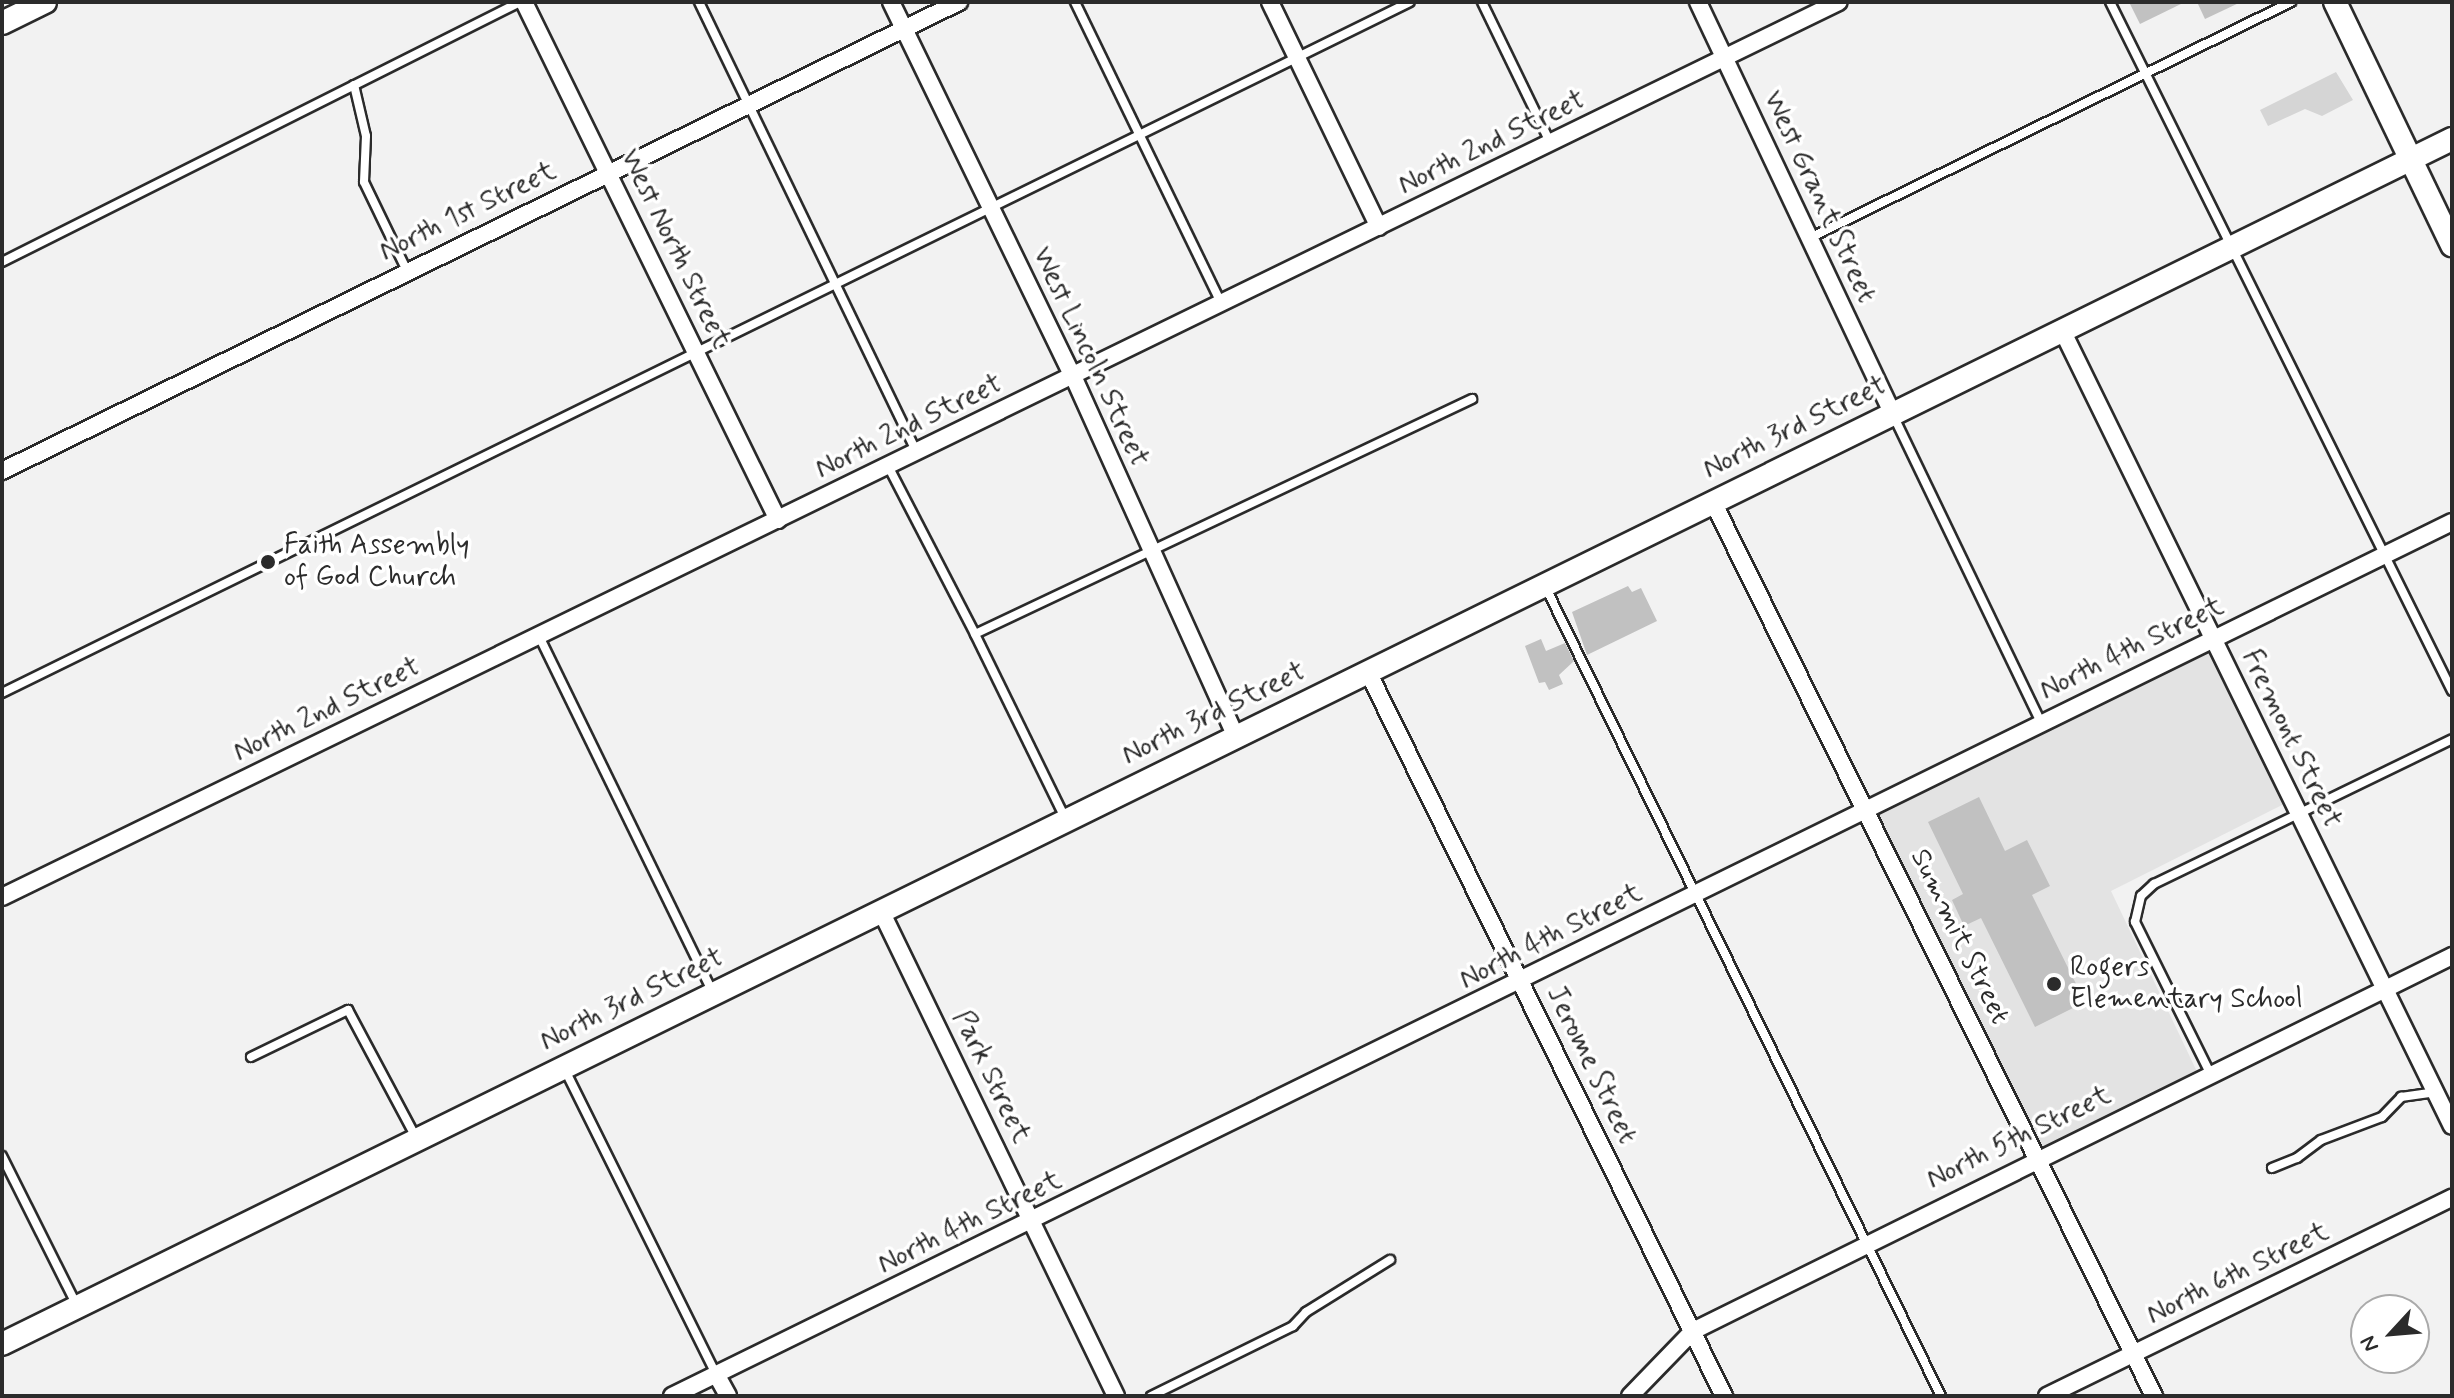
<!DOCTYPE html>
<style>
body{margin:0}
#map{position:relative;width:2454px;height:1398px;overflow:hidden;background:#f2f2f2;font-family:Mynerve,sans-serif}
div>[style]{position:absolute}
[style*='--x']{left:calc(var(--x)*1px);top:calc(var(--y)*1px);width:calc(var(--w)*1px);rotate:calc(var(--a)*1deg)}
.built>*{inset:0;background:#e3e3e3}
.green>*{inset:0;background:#d5d5d5}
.building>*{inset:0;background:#c1c1c1}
.roads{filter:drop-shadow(2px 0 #2b2b2b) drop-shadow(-2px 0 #2b2b2b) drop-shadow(0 2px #2b2b2b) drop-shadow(0 -2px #2b2b2b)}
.lane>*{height:8px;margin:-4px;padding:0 4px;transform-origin:4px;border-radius:4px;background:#fff}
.street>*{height:16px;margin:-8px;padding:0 8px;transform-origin:8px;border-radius:8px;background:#fff}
.secondary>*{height:22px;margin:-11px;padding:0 11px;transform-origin:11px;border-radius:11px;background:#fff}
.dots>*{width:22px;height:22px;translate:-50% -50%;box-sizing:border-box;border:4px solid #fff;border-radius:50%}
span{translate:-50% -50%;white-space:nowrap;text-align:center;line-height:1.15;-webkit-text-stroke:7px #fff;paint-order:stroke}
.street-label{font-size:28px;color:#2b2b2b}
.poi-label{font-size:28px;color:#2b2b2b}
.left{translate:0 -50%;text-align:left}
.frame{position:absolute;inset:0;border:4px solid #2b2b2b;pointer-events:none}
.north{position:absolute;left:2350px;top:1294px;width:80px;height:80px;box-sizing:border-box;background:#fff;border:2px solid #aaa;border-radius:50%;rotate:244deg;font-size:22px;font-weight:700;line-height:32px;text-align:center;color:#2b2b2b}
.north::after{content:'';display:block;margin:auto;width:28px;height:36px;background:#2b2b2b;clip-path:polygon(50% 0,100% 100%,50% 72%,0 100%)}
</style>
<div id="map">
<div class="built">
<i style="clip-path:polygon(2213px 638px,2292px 800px,2111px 891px,2200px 1078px,2037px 1157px,1868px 809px)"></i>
</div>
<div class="green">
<i style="clip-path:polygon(2336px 72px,2353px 100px,2322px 116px,2305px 109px,2268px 126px,2260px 110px)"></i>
</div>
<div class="building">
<i style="clip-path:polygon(2129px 2px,2185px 2px,2140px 24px)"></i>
<i style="clip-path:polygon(2197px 2px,2241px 2px,2205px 19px)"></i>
<i style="clip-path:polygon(1628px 586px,1632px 592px,1641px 588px,1657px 621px,1587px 655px,1572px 612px)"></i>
<i style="clip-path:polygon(1541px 639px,1546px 651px,1565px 643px,1574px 661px,1559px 675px,1563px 684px,1549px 690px,1545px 682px,1539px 683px,1525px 646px)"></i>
<i style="clip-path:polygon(1979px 797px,2005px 851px,2027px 840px,2050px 886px,2032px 895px,2085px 1002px,2035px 1027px,1981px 918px,1964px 926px,1952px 900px,1963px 894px,1928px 822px)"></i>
</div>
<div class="roads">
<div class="lane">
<i style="--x:699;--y:2;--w:499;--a:64.2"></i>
<i style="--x:1075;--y:2;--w:335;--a:64.1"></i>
<i style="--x:1482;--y:2;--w:156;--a:64.1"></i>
<i style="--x:2110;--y:2;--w:769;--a:63.6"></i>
<i style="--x:354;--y:85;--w:52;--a:76.8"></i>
<i style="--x:366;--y:136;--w:46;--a:92.5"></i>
<i style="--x:364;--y:182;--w:99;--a:64.2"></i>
<i style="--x:1810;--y:238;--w:536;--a:-26.13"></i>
<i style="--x:2;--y:262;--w:580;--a:-26.65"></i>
<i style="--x:1894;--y:417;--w:339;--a:64.3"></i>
<i style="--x:888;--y:466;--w:189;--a:62.6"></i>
<i style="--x:1545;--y:586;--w:902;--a:63.95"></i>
<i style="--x:539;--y:636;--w:397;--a:64"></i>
<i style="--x:2;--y:693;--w:1568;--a:-26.14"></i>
<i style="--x:1066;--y:820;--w:207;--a:-116.1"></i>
<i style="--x:975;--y:634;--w:550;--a:-25.31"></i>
<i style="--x:251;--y:1057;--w:108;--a:-25.9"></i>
<i style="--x:348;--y:1010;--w:146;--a:61.9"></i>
<i style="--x:564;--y:1068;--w:342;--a:63.6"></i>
<i style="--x:2210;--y:1073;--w:169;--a:-116.4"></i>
<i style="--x:2135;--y:922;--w:27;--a:-77"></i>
<i style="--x:2141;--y:896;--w:18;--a:-43"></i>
<i style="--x:2154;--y:884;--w:331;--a:-25.9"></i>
<i style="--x:2;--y:1156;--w:168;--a:63.4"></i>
<i style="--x:2272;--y:1168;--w:27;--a:-22"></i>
<i style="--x:2297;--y:1158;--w:30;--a:-37"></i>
<i style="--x:2321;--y:1140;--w:65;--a:-20.7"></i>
<i style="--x:2382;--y:1117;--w:28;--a:-46"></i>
<i style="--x:2401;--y:1097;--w:34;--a:-8"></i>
<i style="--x:1151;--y:1396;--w:158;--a:-26.2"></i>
<i style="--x:1293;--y:1326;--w:19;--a:-47"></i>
<i style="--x:1306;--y:1312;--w:99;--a:-31.8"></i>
</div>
<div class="street">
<i style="--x:524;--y:2;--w:577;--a:63.88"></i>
<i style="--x:891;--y:2;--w:416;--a:64.1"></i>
<i style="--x:1073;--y:376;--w:396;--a:65.7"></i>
<i style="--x:1270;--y:2;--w:250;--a:64.2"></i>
<i style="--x:1698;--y:2;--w:456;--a:64.7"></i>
<i style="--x:2062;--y:330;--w:886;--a:63.9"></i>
<i style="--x:2;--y:471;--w:1066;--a:-26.11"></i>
<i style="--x:1713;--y:502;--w:997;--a:63.74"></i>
<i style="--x:1368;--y:672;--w:807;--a:63.82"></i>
<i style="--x:2;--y:897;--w:2043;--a:-25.98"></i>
<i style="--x:881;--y:911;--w:539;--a:64.15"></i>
<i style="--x:716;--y:1374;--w:25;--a:61"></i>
<i style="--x:672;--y:1396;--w:1983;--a:-26.15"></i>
<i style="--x:1630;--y:1396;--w:91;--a:-45.9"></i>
<i style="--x:1693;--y:1331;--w:847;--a:-26.29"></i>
<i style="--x:2047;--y:1396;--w:451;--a:-26.1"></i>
</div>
<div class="secondary">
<i style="--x:2335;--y:2;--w:270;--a:64.3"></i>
<i style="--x:2;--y:23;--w:48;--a:-26"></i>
<i style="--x:2;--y:1344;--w:2730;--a:-26.19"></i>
</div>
</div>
<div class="dots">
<i style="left:268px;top:562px;background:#2b2b2b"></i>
<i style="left:2054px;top:984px;background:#2b2b2b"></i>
</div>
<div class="street-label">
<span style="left:1492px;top:143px;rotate:-26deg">North 2nd Street</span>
<span style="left:1819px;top:197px;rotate:65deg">West Grant Street</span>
<span style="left:468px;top:212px;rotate:-26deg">North 1st Street</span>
<span style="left:675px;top:249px;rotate:64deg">West North Street</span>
<span style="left:1090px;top:357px;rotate:65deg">West Lincoln Street</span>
<span style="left:909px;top:427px;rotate:-26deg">North 2nd Street</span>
<span style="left:1795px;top:428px;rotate:-26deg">North 3rd Street</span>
<span style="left:2132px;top:649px;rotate:-26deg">North 4th Street</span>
<span style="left:327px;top:710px;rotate:-26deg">North 2nd Street</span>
<span style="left:1214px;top:714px;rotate:-26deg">North 3rd Street</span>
<span style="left:2291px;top:739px;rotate:64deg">Fremont Street</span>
<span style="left:1551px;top:937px;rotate:-27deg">North 4th Street</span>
<span style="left:1959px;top:937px;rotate:64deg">Summit Street</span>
<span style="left:632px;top:1000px;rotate:-26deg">North 3rd Street</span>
<span style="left:1591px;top:1065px;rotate:64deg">Jerome Street</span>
<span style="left:991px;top:1077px;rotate:64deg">Park Street</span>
<span style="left:2019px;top:1138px;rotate:-26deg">North 5th Street</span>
<span style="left:970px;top:1223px;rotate:-26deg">North 4th Street</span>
<span style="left:2238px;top:1274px;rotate:-26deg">North 6th Street</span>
</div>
<div class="poi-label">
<span class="left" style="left:284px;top:562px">Faith Assembly<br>of God Church</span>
<span class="left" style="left:2070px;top:984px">Rogers<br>Elementary School</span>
</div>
<div class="frame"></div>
<div class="north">N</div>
</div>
